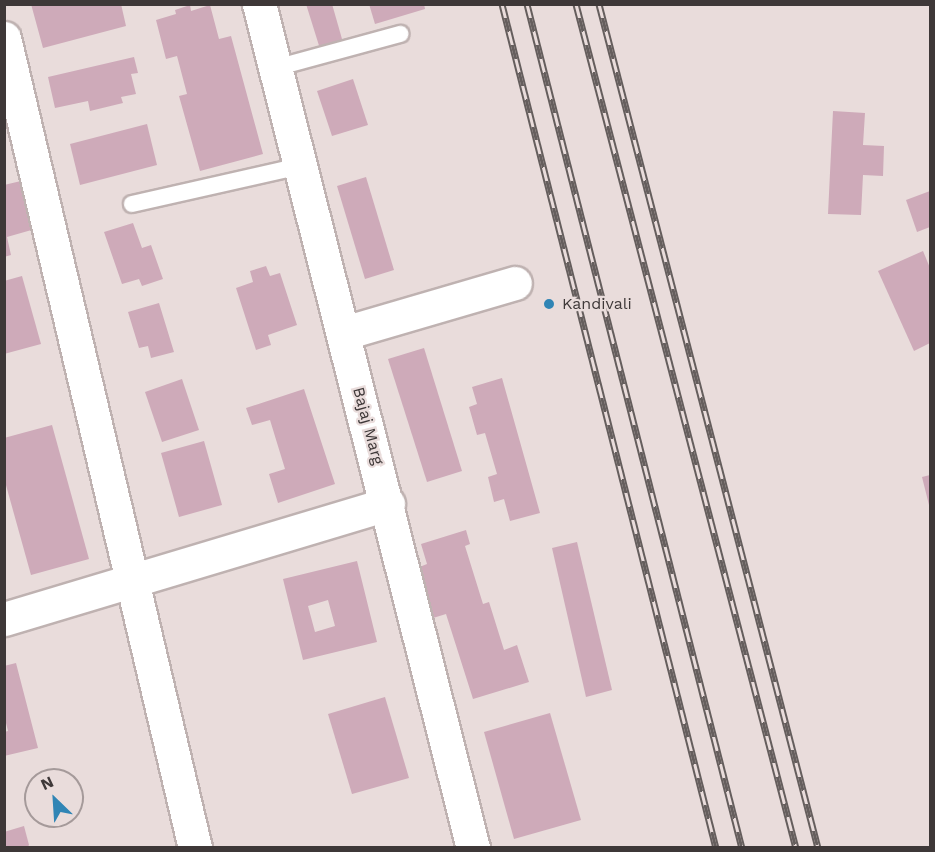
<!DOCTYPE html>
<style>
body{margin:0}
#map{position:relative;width:935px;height:852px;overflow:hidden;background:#e9dcdb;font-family:"Work Sans",sans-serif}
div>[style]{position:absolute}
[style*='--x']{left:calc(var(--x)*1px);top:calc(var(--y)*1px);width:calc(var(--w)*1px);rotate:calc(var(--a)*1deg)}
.building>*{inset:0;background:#ceaab9}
.roads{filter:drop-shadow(2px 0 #bfb2b1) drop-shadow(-2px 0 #bfb2b1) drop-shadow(0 2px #bfb2b1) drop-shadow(0 -2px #bfb2b1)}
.lane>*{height:16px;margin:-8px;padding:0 8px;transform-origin:8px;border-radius:8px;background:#fff}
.street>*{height:33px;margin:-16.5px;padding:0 16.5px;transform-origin:16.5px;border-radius:16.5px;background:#fff}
.secondary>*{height:33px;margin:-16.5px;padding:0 16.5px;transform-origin:16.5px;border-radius:16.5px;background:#fff}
.rail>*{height:7px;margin-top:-3.5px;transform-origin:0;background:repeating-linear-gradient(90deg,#e9dcdb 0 14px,#655e5d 0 28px);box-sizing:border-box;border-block:2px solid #655e5d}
.dots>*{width:16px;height:16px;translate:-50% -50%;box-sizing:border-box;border:3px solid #e9dcdb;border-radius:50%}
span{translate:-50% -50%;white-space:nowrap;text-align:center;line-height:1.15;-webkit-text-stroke:4.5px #e9dcdb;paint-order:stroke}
.poi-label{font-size:16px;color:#3e3838}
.left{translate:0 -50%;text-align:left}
.street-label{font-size:16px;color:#3e3838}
.frame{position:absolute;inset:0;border:6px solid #3e3838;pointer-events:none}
.north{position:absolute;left:24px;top:768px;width:60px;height:60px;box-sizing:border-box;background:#e9dcdb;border:2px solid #a59a9a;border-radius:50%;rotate:335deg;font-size:16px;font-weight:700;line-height:24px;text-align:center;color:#3e3838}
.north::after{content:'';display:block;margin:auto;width:21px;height:27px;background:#3085b5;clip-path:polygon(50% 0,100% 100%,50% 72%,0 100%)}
</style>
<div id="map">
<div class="building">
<i style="clip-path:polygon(31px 4px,121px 4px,126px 26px,43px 48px)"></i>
<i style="clip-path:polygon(306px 4px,332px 4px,344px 46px,321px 52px)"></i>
<i style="clip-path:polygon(369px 4px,424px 4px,425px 9px,375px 24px)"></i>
<i style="clip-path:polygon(190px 5px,191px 11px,210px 5px,219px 39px,231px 36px,263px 154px,200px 171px,179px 96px,187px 94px,177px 56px,166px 59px,156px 20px,176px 14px,175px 10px)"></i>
<i style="clip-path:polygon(134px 57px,138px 73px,131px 74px,136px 94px,121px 97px,123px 103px,90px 111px,88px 101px,55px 108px,48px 77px)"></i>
<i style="clip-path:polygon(353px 79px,368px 125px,332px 136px,317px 91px)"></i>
<i style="clip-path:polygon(833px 111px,865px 113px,863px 145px,884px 146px,883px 176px,863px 175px,861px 215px,828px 214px)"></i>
<i style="clip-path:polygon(147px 124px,157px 165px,80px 185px,70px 144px)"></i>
<i style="clip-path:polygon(366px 177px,394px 270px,365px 279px,337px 186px)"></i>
<i style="clip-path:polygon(21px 181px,35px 229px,7px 237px,11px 255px,4px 257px,4px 185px)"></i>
<i style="clip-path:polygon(930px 191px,930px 227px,917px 232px,906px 200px)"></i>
<i style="clip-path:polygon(133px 223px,142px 248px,151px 245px,163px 279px,142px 286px,139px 279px,122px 284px,104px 232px)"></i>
<i style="clip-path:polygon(923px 251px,930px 268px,930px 343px,914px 351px,878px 271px)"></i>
<i style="clip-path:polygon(266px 266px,270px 276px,280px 273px,297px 325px,268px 335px,271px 345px,256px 350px,236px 288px,253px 282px,250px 271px)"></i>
<i style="clip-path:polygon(22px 276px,41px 344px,4px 354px,4px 281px)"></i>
<i style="clip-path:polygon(159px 303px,174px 352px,151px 358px,148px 346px,139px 348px,128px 312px)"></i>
<i style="clip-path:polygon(424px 348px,462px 471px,427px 482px,388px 359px)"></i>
<i style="clip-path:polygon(502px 378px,540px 513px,510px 521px,504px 499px,494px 502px,488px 477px,497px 474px,485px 433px,477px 435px,469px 407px,477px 404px,472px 387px)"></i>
<i style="clip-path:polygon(182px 379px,199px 430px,162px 442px,145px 392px)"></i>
<i style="clip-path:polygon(304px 389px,335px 484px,278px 503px,269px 474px,285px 469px,270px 420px,252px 425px,246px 408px)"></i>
<i style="clip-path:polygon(52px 425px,89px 559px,31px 575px,4px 478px,4px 438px)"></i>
<i style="clip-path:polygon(204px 441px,222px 505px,179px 517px,161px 453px)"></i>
<i style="clip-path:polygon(930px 475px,930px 509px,922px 477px)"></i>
<i style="clip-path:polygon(466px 530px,470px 544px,465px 546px,483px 604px,489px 602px,504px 650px,517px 645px,529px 682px,473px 699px,446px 614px,433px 618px,417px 568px,427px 564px,421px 544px)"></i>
<i style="clip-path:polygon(577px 542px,612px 690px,586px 697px,552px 548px)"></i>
<i style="clip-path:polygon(evenodd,357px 561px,377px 642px,303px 660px,283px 579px,357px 561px,328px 600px,335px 626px,315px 632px,308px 606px,328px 600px)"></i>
<i style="clip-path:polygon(16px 663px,38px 748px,4px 756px,4px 732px,8px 731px,4px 715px,4px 666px)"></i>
<i style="clip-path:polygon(385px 697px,409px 778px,352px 794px,328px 714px)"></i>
<i style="clip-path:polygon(550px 713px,581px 820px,514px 839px,484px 732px)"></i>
<i style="clip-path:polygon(24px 826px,29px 845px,27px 848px,4px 848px,4px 832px)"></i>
</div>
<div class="roads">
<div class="lane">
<i style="--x:275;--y:68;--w:130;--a:-15.2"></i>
<i style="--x:132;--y:204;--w:172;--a:-12.7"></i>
</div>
<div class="street">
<i style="--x:4;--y:38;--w:832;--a:76.73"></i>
<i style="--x:344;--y:333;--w:178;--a:-16.3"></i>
</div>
<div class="secondary">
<i style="--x:259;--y:4;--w:871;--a:75.77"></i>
<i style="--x:4;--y:619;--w:401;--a:-16.7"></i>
</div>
</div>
<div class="rail">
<i style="--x:502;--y:4;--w:871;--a:75.77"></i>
<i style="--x:527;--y:4;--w:871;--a:75.71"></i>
<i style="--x:576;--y:4;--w:872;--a:75.39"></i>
<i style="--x:599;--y:4;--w:872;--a:75.45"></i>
</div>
<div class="dots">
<i style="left:549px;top:304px;background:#3085b5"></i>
</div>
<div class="poi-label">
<span class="left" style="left:562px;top:304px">Kandivali</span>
</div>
<div class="street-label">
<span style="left:368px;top:426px;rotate:75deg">Bajaj Marg</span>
</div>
<div class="frame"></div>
<div class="north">N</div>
</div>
